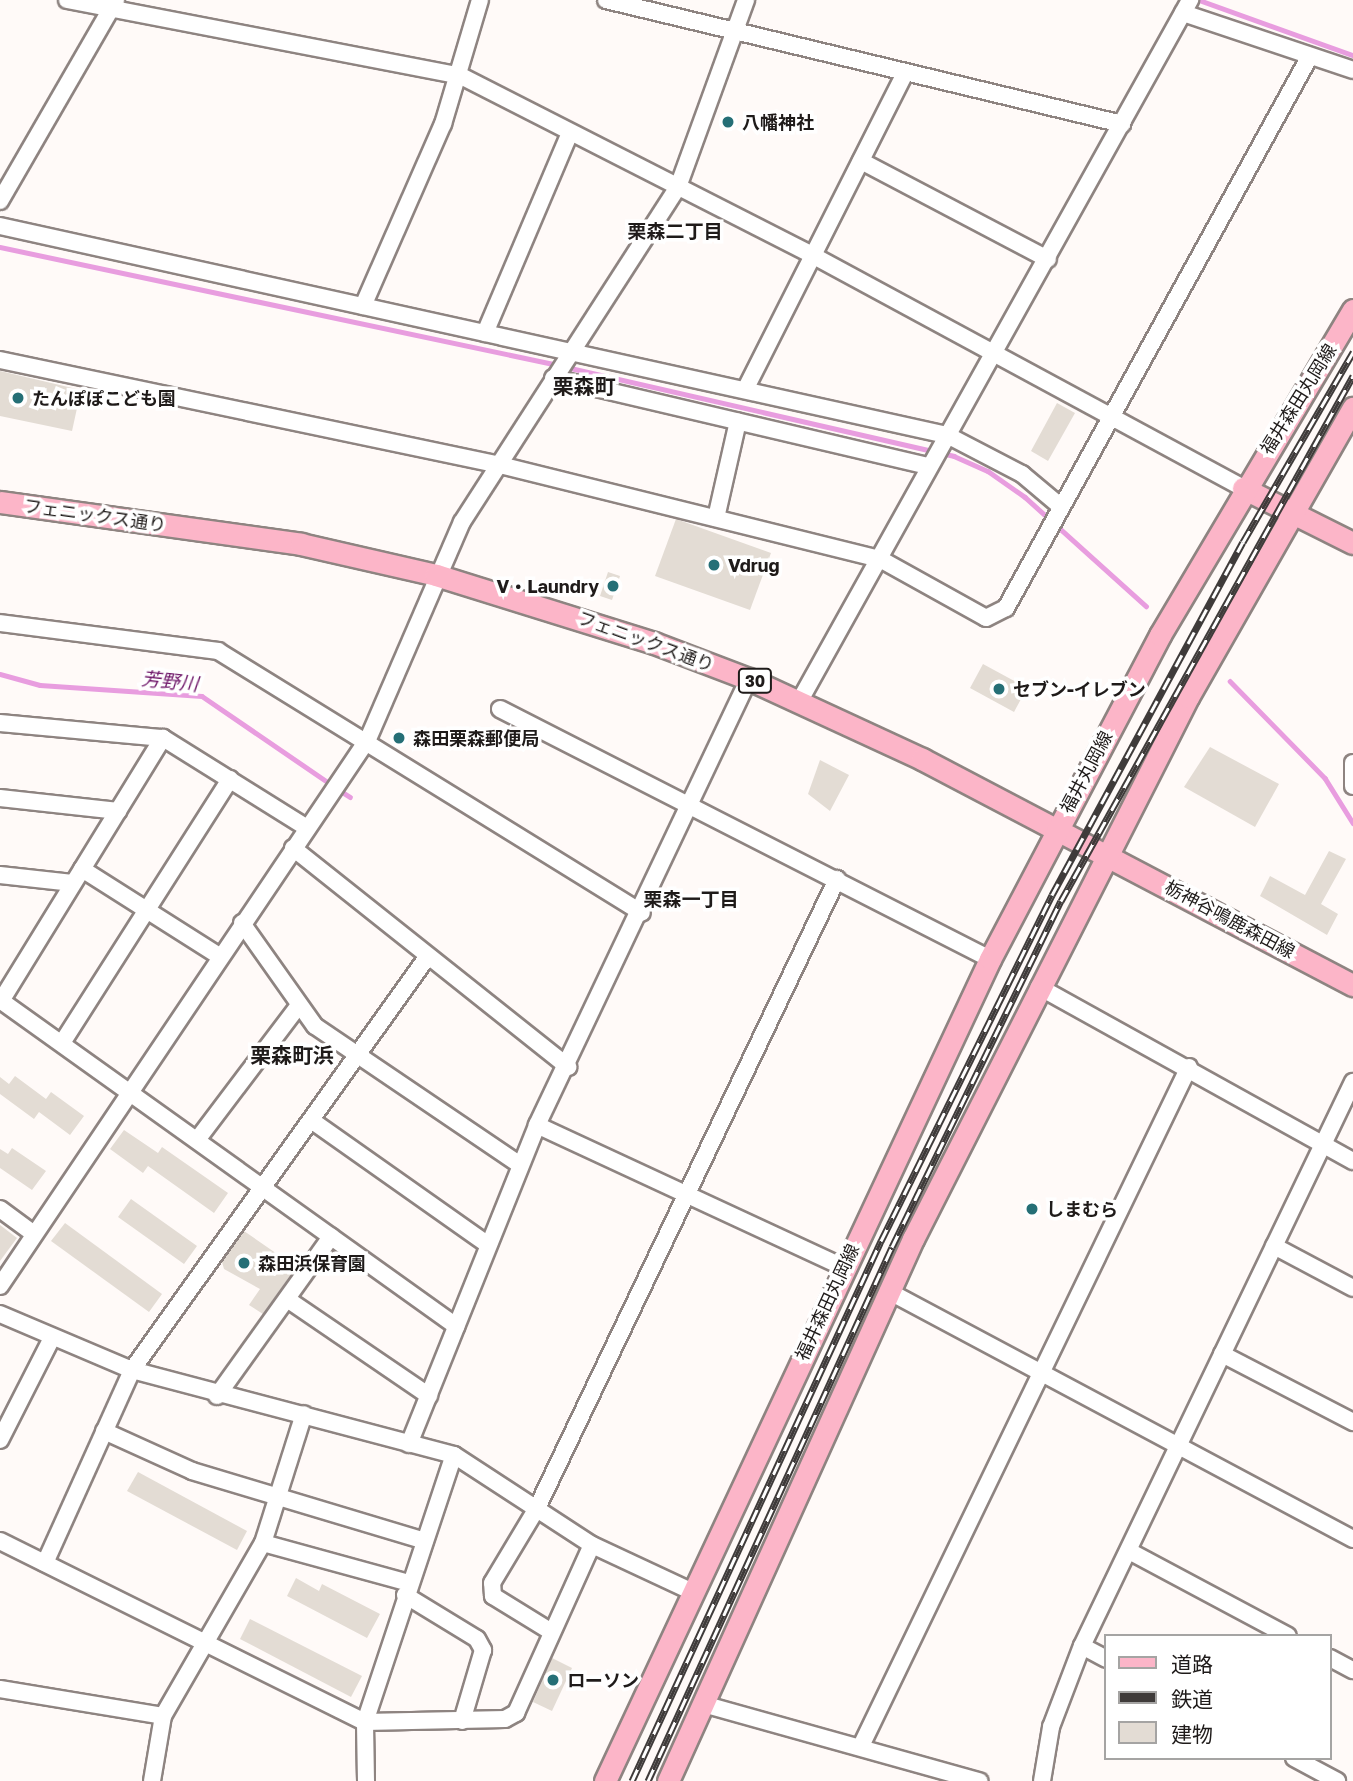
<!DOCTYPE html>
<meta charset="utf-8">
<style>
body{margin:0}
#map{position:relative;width:1353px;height:1781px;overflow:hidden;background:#fffaf8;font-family:"Golos Text","Noto Sans JP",sans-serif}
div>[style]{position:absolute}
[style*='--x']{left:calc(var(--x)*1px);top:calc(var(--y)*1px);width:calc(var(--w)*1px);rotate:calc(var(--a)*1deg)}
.stream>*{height:4.5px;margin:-2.25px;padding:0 2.25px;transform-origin:2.25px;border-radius:2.25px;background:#e89ddf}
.building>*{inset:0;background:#e3dcd4}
.roads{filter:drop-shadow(2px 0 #8e8481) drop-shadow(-2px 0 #8e8481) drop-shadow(0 2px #8e8481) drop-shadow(0 -2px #8e8481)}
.minor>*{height:16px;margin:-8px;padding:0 8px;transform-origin:8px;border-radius:8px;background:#fff}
.major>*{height:21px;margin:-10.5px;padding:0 10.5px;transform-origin:10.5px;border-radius:10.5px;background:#fcb5c8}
.rail>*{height:7px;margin-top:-3.5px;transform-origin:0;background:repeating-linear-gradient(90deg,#fff 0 13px,#3f3b3a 0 26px);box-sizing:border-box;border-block:2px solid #3f3b3a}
.dots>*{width:19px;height:19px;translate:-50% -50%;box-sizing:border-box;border:4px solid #fff;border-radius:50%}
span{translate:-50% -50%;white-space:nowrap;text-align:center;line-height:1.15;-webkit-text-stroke:7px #fff;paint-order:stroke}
.shield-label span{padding:2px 5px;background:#fff;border:2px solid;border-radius:5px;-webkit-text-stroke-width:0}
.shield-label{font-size:16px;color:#1f1b1a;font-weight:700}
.poi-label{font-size:18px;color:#1f1b1a;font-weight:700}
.left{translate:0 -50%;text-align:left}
.right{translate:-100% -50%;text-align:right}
.street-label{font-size:18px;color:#1f1b1a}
.neighbourhood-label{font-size:19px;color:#1f1b1a;font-weight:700}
.water-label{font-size:19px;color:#6e1669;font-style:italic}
.quarter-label{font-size:21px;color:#1f1b1a;font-weight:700}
.legend{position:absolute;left:1104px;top:1634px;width:228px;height:126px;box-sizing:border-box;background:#fff;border:2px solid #a5a4a3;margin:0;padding:9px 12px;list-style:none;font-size:21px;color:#1f1b1a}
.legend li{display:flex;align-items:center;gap:14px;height:35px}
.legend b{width:35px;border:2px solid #a5a4a3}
</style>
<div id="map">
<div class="stream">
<i style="--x:1199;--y:0;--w:164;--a:19.7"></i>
<i style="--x:0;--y:247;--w:570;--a:11.94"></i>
<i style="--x:566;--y:367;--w:398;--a:12.9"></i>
<i style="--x:954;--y:456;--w:37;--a:24"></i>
<i style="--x:988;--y:471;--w:45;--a:35.1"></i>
<i style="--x:1025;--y:497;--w:163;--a:42"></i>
<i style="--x:0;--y:674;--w:41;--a:15.4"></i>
<i style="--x:40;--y:685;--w:162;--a:3.9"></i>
<i style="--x:202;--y:696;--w:158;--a:34.4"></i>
<i style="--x:1230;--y:681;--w:136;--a:45.6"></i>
<i style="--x:1325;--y:778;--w:53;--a:58.1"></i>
<i style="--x:339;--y:790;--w:13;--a:32"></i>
</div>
<div class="building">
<i style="clip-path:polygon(0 371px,81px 390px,72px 431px,0 416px)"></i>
<i style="clip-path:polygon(1057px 403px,1075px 413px,1048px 461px,1031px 451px)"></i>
<i style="clip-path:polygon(676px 519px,771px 553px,750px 610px,655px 576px)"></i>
<i style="clip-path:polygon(608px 572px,620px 576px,612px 600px,600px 596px)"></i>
<i style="clip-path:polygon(983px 664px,1027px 688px,1014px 712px,970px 688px)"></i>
<i style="clip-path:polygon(1210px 747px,1279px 784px,1255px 827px,1184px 787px)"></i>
<i style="clip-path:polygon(820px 760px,849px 775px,830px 811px,808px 794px)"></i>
<i style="clip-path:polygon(1329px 851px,1346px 859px,1321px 904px,1338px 914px,1327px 935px,1260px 896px,1270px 876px,1305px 895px)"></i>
<i style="clip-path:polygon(15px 1076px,46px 1099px,51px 1092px,84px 1116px,70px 1135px,39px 1112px,34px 1119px,0 1094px,0 1077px,9px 1084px)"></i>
<i style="clip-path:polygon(124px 1130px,158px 1153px,162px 1147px,228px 1193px,214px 1213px,148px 1166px,143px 1173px,110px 1149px)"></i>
<i style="clip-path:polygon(12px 1148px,46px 1171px,32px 1190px,0 1168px,0 1149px,8px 1154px)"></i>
<i style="clip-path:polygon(131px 1199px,197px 1246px,184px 1264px,118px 1217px)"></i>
<i style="clip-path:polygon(65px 1223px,162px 1294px,149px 1312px,51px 1241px)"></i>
<i style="clip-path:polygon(0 1225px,17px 1238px,0 1261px)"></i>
<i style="clip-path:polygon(244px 1231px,296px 1267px,263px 1314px,249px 1305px,260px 1289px,224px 1269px,222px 1262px)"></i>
<i style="clip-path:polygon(138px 1472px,247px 1531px,237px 1550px,127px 1491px)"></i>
<i style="clip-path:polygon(296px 1578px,319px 1591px,322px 1584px,380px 1614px,367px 1638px,287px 1596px)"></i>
<i style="clip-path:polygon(250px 1619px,362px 1676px,351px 1697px,240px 1639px)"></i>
<i style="clip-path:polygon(552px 1658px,572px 1668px,552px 1711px,533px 1702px)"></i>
</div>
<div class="roads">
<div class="minor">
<i style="--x:67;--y:0;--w:401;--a:10.9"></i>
<i style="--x:461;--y:76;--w:396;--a:27"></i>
<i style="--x:814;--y:256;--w:488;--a:28.4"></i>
<i style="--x:606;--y:0;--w:531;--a:13.51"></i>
<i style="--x:1183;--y:13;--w:179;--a:18.5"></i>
<i style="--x:861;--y:161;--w:211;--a:27.7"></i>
<i style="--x:0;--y:201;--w:232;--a:-60"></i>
<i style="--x:0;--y:226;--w:970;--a:12.45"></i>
<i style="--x:947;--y:435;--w:85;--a:27.5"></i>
<i style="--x:1022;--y:474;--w:50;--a:40.1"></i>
<i style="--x:363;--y:306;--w:199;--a:-66.3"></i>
<i style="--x:443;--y:124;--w:129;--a:-73.4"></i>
<i style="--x:485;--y:333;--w:217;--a:-67"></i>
<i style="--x:0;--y:360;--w:511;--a:11.86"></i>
<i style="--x:500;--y:465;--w:391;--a:13.9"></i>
<i style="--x:880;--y:559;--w:121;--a:29.1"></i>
<i style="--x:986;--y:618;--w:22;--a:-27"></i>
<i style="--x:1006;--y:608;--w:630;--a:-61.16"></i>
<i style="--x:553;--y:378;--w:385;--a:13.2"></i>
<i style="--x:746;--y:388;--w:351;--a:-63.2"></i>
<i style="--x:716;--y:518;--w:99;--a:-77.2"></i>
<i style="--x:0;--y:623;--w:220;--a:7.3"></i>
<i style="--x:218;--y:651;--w:498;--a:31.7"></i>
<i style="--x:799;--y:702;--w:804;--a:-60.88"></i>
<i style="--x:500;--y:709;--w:550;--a:27.03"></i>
<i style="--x:0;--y:723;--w:164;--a:5.3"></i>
<i style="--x:163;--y:738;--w:170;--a:32"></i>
<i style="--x:1353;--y:763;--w:23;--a:90"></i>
<i style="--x:0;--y:798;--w:119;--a:6.3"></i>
<i style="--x:293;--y:848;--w:352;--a:38.5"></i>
<i style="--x:82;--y:869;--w:162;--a:32.4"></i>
<i style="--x:0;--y:875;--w:73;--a:6.3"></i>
<i style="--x:242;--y:923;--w:126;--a:54.7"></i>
<i style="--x:315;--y:1026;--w:248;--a:34.1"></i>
<i style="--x:1039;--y:987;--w:359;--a:29"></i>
<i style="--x:0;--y:1000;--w:561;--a:35.56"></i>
<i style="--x:1;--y:1001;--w:309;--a:-58.4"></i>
<i style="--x:62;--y:1043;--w:313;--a:-57.5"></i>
<i style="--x:311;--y:1120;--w:217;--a:35.2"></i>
<i style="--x:537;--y:1125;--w:337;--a:24.9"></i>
<i style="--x:197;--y:1140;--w:169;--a:-52.9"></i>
<i style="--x:0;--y:1209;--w:42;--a:36.3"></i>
<i style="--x:1274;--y:1246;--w:89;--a:28"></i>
<i style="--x:0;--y:1286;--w:659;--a:-56.07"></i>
<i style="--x:368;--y:739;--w:236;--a:-66.6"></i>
<i style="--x:462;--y:522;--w:399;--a:-57.2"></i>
<i style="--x:678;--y:187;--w:199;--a:-70"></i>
<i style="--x:888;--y:1291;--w:527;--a:28.07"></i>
<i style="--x:287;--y:1299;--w:172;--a:34.3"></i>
<i style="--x:0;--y:1314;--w:143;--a:23"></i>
<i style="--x:132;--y:1370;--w:333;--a:14.8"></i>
<i style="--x:454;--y:1455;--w:165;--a:33.1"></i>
<i style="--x:592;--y:1545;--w:111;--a:25"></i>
<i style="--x:1222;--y:1354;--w:148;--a:27.4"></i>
<i style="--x:217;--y:1396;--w:196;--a:-54.4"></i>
<i style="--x:104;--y:1431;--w:97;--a:24.4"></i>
<i style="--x:192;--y:1471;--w:243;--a:16.7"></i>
<i style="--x:0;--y:1440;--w:112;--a:-63"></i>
<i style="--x:409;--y:1444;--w:344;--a:-68.1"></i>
<i style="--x:537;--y:1125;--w:494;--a:-64.6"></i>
<i style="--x:0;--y:1541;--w:407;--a:26.4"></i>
<i style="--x:365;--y:1722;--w:140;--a:-1.2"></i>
<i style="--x:505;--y:1719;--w:13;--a:-29"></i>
<i style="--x:516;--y:1713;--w:184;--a:-65.7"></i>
<i style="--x:263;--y:1543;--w:151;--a:15.3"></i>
<i style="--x:1129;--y:1551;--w:180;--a:28.1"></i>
<i style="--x:45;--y:1563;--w:212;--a:-65.7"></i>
<i style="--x:132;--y:1370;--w:509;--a:-54.44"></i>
<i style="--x:405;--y:1595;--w:84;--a:31.4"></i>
<i style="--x:477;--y:1639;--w:13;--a:61"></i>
<i style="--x:483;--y:1650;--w:74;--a:106.5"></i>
<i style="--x:550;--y:1631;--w:67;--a:-148.4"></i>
<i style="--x:493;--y:1596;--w:13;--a:-94"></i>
<i style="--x:492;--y:1583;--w:87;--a:-59"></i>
<i style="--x:537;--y:1508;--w:697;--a:-64.5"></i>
<i style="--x:1082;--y:1646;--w:27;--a:28"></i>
<i style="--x:1330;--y:1658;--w:26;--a:28"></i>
<i style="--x:0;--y:1689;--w:165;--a:9.4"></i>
<i style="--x:703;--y:1704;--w:287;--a:15.6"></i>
<i style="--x:861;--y:1746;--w:754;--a:-64.22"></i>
<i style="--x:1294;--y:1758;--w:49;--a:28.1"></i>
<i style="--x:152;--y:1781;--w:66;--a:-80.4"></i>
<i style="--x:163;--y:1716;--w:200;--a:-60"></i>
<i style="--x:263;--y:1543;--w:135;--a:-72.4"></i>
<i style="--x:366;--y:1781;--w:59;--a:-91"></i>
<i style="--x:365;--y:1722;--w:281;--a:-71.6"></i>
<i style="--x:1042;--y:1781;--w:55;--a:-80.5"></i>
<i style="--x:1051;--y:1727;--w:87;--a:-69.1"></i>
<i style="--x:1082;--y:1646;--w:626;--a:-64.34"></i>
</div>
<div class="major">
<i style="--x:1243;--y:488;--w:123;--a:26.6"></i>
<i style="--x:0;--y:502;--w:304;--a:7.9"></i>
<i style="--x:301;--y:544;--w:139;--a:12.9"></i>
<i style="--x:436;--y:575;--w:228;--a:17.3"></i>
<i style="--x:654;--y:643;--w:102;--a:20.8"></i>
<i style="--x:749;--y:679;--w:191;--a:24.8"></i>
<i style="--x:922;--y:759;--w:487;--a:27.7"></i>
<i style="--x:605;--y:1781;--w:908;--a:-64.9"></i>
<i style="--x:990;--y:959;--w:366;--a:-62.3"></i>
<i style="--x:1160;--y:635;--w:378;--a:-59.3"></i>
<i style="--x:668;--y:1781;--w:595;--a:-65.68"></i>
<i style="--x:913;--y:1239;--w:608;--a:-63.1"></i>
<i style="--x:1188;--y:697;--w:333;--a:-60.3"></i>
</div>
</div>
<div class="rail">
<i style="--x:632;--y:1781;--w:595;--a:-65.25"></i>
<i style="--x:881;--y:1241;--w:386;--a:-63.7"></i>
<i style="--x:1052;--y:895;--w:401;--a:-61.6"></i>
<i style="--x:1243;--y:542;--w:220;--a:-59.9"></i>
<i style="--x:648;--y:1781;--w:587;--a:-65.44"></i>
<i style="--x:892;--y:1247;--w:385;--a:-64"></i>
<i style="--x:1061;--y:901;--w:601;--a:-60.92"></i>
</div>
<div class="dots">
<i style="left:728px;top:122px;background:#256f76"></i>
<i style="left:18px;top:398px;background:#256f76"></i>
<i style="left:714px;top:565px;background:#256f76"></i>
<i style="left:613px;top:586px;background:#256f76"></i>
<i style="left:999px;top:689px;background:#256f76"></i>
<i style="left:399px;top:738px;background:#256f76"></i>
<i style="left:1032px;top:1209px;background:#256f76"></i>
<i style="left:244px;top:1263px;background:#256f76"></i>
<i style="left:553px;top:1680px;background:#256f76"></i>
</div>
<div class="shield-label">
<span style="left:755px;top:681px">30</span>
</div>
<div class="poi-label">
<span class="left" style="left:742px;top:122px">八幡神社</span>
<span class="left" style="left:32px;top:398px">たんぽぽこども園</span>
<span class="left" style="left:728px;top:565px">Vdrug</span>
<span class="right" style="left:599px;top:586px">V・Laundry</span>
<span class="left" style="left:1013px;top:689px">セブン-イレブン</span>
<span class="left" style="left:413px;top:738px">森田栗森郵便局</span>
<span class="left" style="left:1046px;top:1209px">しまむら</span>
<span class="left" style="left:258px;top:1263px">森田浜保育園</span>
<span class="left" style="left:567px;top:1680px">ローソン</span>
</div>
<div class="street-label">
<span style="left:1298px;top:399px;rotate:-58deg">福井森田丸岡線</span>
<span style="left:95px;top:515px;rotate:8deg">フェニックス通り</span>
<span style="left:646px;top:641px;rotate:20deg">フェニックス通り</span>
<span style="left:1086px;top:772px;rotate:-62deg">福井丸岡線</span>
<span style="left:1230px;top:919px;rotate:28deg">栃神谷鳴鹿森田線</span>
<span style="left:827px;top:1302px;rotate:-65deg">福井森田丸岡線</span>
</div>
<div class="neighbourhood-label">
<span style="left:675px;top:231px">栗森二丁目</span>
<span style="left:691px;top:899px">栗森一丁目</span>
</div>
<div class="water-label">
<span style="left:170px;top:681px;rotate:6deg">芳野川</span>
</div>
<div class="quarter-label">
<span style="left:584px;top:386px">栗森町</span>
<span style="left:292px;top:1055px">栗森町浜</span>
</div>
<ul class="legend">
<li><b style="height:9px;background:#fcb5c8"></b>道路</li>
<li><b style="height:9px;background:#3f3b3a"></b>鉄道</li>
<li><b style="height:19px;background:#e3dcd4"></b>建物</li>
</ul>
</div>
